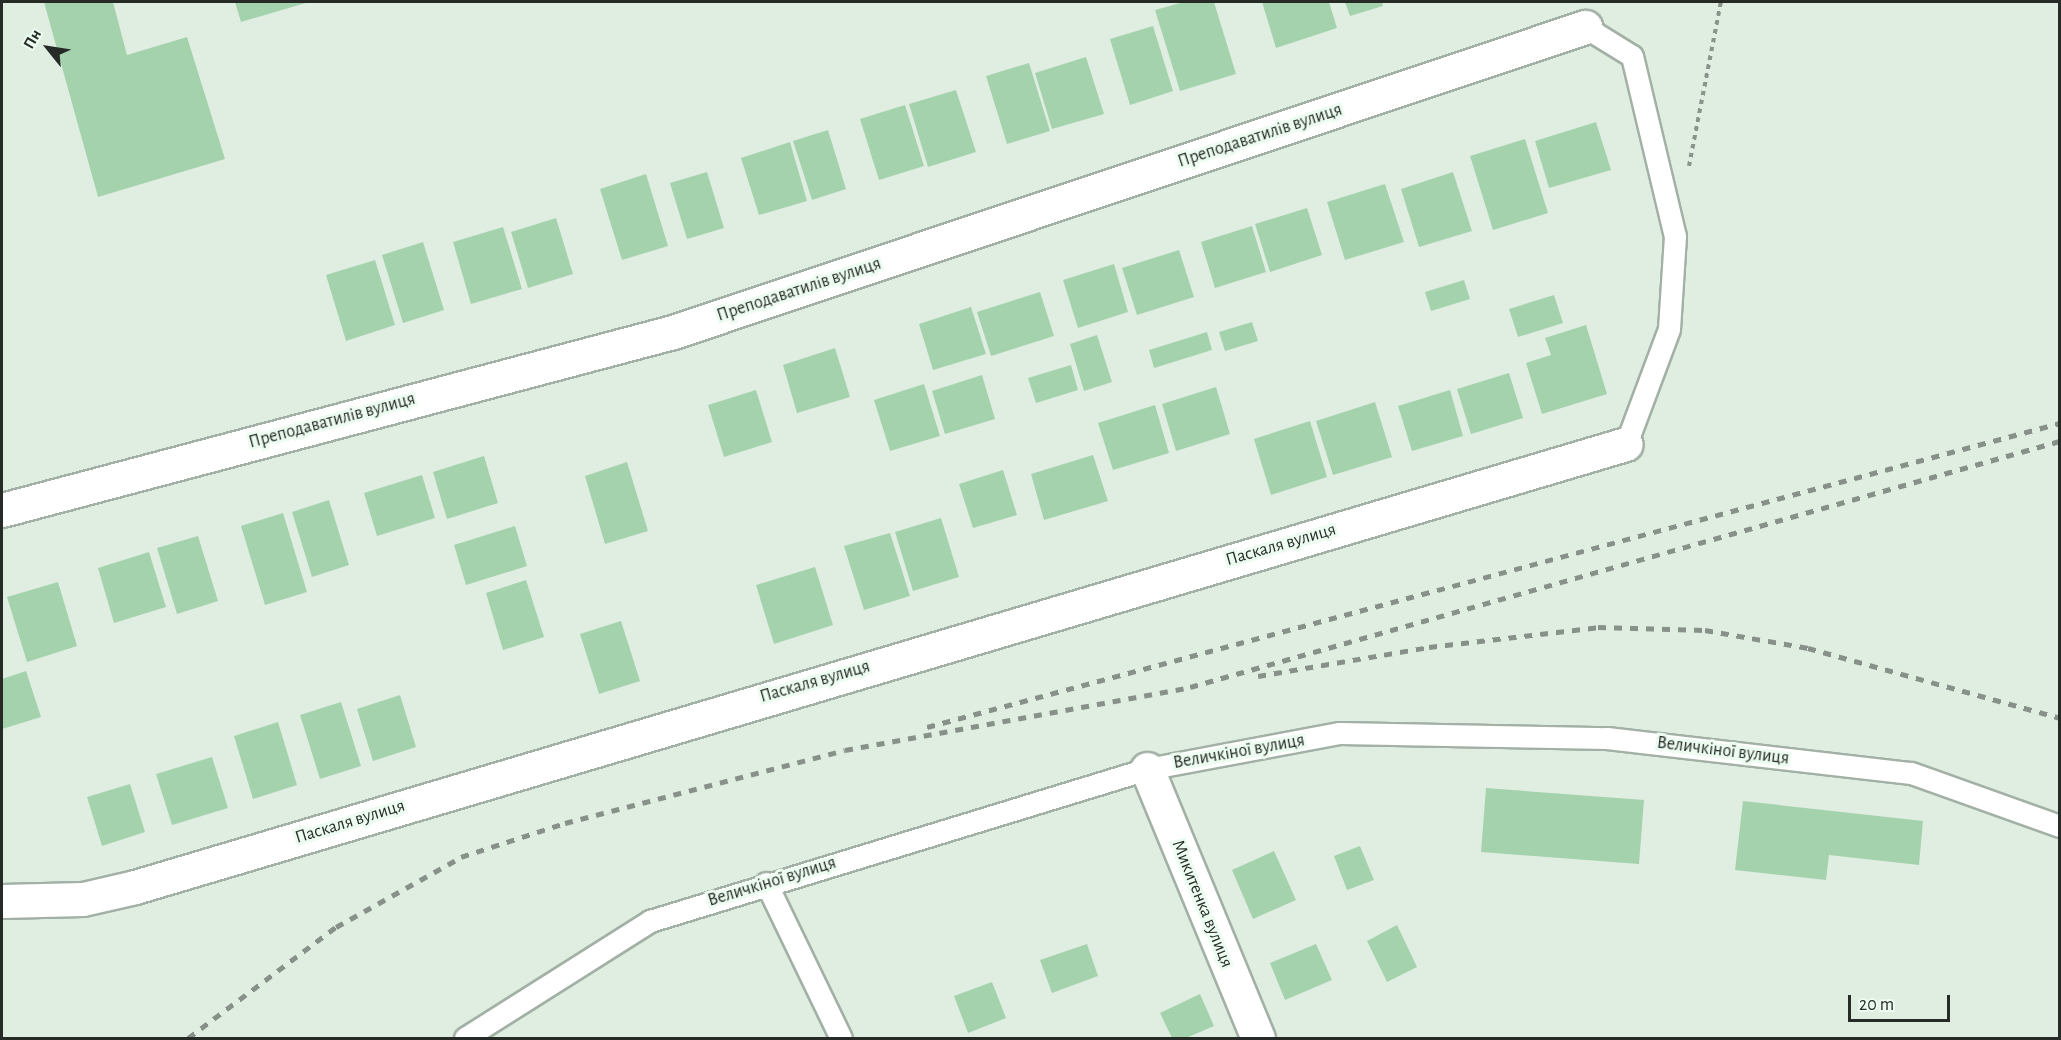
<!DOCTYPE html>
<meta charset="utf-8">
<style>
body{margin:0}
#map{position:relative;width:2061px;height:1040px;overflow:hidden;background:#e0eee2;font-family:"Alegreya Sans",sans-serif}
div>[style]{position:absolute}
[style*='--x']{left:calc(var(--x)*1px);top:calc(var(--y)*1px);width:calc(var(--w)*1px);rotate:calc(var(--a)*1deg)}
.building>*{inset:0;background:#a4d2ad}
.path>*{height:4px;margin-top:-2px;transform-origin:0;background:repeating-linear-gradient(90deg,#8a948c 0 4.5px,transparent 0 9px)}
.roads{filter:drop-shadow(2px 0 #a2b0a5) drop-shadow(-2px 0 #a2b0a5) drop-shadow(0 2px #a2b0a5) drop-shadow(0 -2px #a2b0a5)}
.service>*{height:21px;margin:-10.5px;padding:0 10.5px;transform-origin:10.5px;border-radius:10.5px;background:#fff}
.minor>*{height:33px;margin:-16.5px;padding:0 16.5px;transform-origin:16.5px;border-radius:16.5px;background:#fff}
.rail>*{height:4.5px;margin-top:-2.25px;transform-origin:0;background:repeating-linear-gradient(90deg,#879189 0 8px,transparent 0 16px)}
span{translate:-50% -50%;white-space:nowrap;text-align:center;line-height:1.15;-webkit-text-stroke:6px #edfcf0;paint-order:stroke}
.street-label{font-size:18px;color:#262b27}
.frame{position:absolute;inset:0;border:3px solid #262b27;pointer-events:none}
.north{position:absolute;left:18px;top:18px;width:60px;height:60px;-webkit-text-stroke:4px #edfcf0;paint-order:stroke;rotate:300deg;font-size:16px;font-weight:700;line-height:24px;text-align:center;color:#262b27}
.north::after{content:'';display:block;margin:auto;width:21px;height:27px;background:#262b27;clip-path:polygon(50% 0,100% 100%,50% 72%,0 100%)}
.scale{position:absolute;left:1848px;top:995px;width:102px;height:27px;box-sizing:border-box;border:3px solid #262b27;border-top:0;padding-left:8px;font-size:18px;line-height:21px;white-space:nowrap;color:#262b27;-webkit-text-stroke:4px #edfcf0;paint-order:stroke}
</style>
<div id="map">
<div class="building">
<i style="clip-path:polygon(44px 2px,113px 2px,127px 55px,187px 37px,225px 159px,98px 197px)"></i>
<i style="clip-path:polygon(235px 2px,309px 2px,241px 22px)"></i>
<i style="clip-path:polygon(1184px 2px,1214px 2px,1236px 74px,1180px 91px,1155px 10px)"></i>
<i style="clip-path:polygon(1262px 2px,1329px 2px,1337px 28px,1276px 48px)"></i>
<i style="clip-path:polygon(1345px 2px,1382px 2px,1383px 6px,1350px 16px)"></i>
<i style="clip-path:polygon(1153px 26px,1173px 91px,1130px 105px,1110px 39px)"></i>
<i style="clip-path:polygon(1086px 57px,1104px 114px,1052px 129px,1035px 73px)"></i>
<i style="clip-path:polygon(1029px 63px,1050px 131px,1007px 144px,986px 76px)"></i>
<i style="clip-path:polygon(956px 90px,976px 152px,928px 167px,909px 104px)"></i>
<i style="clip-path:polygon(905px 105px,924px 166px,879px 180px,860px 119px)"></i>
<i style="clip-path:polygon(1596px 122px,1611px 170px,1549px 188px,1535px 141px)"></i>
<i style="clip-path:polygon(828px 130px,846px 189px,812px 200px,793px 141px)"></i>
<i style="clip-path:polygon(1525px 139px,1548px 213px,1493px 230px,1470px 156px)"></i>
<i style="clip-path:polygon(790px 142px,807px 201px,759px 215px,741px 158px)"></i>
<i style="clip-path:polygon(707px 172px,724px 228px,687px 239px,670px 183px)"></i>
<i style="clip-path:polygon(1453px 172px,1472px 231px,1419px 247px,1401px 189px)"></i>
<i style="clip-path:polygon(646px 174px,668px 246px,622px 260px,600px 189px)"></i>
<i style="clip-path:polygon(1385px 184px,1404px 242px,1345px 260px,1327px 202px)"></i>
<i style="clip-path:polygon(1307px 208px,1322px 255px,1270px 272px,1255px 224px)"></i>
<i style="clip-path:polygon(556px 218px,573px 274px,528px 288px,511px 232px)"></i>
<i style="clip-path:polygon(1252px 226px,1266px 272px,1215px 288px,1201px 242px)"></i>
<i style="clip-path:polygon(503px 227px,522px 289px,471px 304px,453px 242px)"></i>
<i style="clip-path:polygon(423px 242px,444px 310px,403px 323px,382px 255px)"></i>
<i style="clip-path:polygon(1179px 250px,1194px 297px,1137px 315px,1122px 268px)"></i>
<i style="clip-path:polygon(375px 260px,395px 325px,346px 341px,326px 275px)"></i>
<i style="clip-path:polygon(1114px 264px,1128px 312px,1078px 328px,1063px 280px)"></i>
<i style="clip-path:polygon(1464px 280px,1470px 299px,1431px 311px,1425px 292px)"></i>
<i style="clip-path:polygon(1040px 292px,1054px 336px,991px 356px,977px 312px)"></i>
<i style="clip-path:polygon(1554px 295px,1563px 323px,1518px 337px,1509px 309px)"></i>
<i style="clip-path:polygon(971px 307px,986px 354px,933px 370px,919px 324px)"></i>
<i style="clip-path:polygon(1252px 322px,1258px 341px,1225px 351px,1219px 332px)"></i>
<i style="clip-path:polygon(1586px 325px,1607px 394px,1542px 414px,1526px 363px,1551px 355px,1545px 338px)"></i>
<i style="clip-path:polygon(1207px 332px,1212px 350px,1154px 368px,1149px 350px)"></i>
<i style="clip-path:polygon(1097px 335px,1112px 382px,1084px 391px,1070px 344px)"></i>
<i style="clip-path:polygon(835px 348px,850px 397px,797px 413px,783px 365px)"></i>
<i style="clip-path:polygon(1071px 365px,1078px 390px,1036px 403px,1028px 378px)"></i>
<i style="clip-path:polygon(1509px 373px,1523px 418px,1471px 434px,1457px 389px)"></i>
<i style="clip-path:polygon(982px 375px,995px 419px,945px 434px,932px 391px)"></i>
<i style="clip-path:polygon(924px 384px,940px 436px,890px 451px,874px 400px)"></i>
<i style="clip-path:polygon(1216px 387px,1230px 434px,1176px 451px,1162px 404px)"></i>
<i style="clip-path:polygon(756px 390px,772px 442px,724px 457px,708px 405px)"></i>
<i style="clip-path:polygon(1450px 390px,1463px 436px,1412px 451px,1398px 406px)"></i>
<i style="clip-path:polygon(1375px 402px,1392px 457px,1333px 475px,1316px 421px)"></i>
<i style="clip-path:polygon(1155px 405px,1169px 453px,1113px 470px,1098px 423px)"></i>
<i style="clip-path:polygon(1310px 421px,1327px 477px,1271px 495px,1254px 439px)"></i>
<i style="clip-path:polygon(1093px 455px,1108px 501px,1044px 520px,1031px 474px)"></i>
<i style="clip-path:polygon(484px 456px,498px 503px,447px 519px,433px 472px)"></i>
<i style="clip-path:polygon(627px 462px,648px 531px,605px 544px,585px 476px)"></i>
<i style="clip-path:polygon(1003px 470px,1017px 515px,973px 528px,959px 484px)"></i>
<i style="clip-path:polygon(422px 475px,435px 518px,377px 536px,364px 493px)"></i>
<i style="clip-path:polygon(329px 500px,349px 565px,312px 577px,292px 512px)"></i>
<i style="clip-path:polygon(283px 513px,307px 592px,265px 605px,241px 526px)"></i>
<i style="clip-path:polygon(941px 518px,959px 577px,913px 591px,895px 532px)"></i>
<i style="clip-path:polygon(515px 526px,527px 566px,466px 585px,454px 545px)"></i>
<i style="clip-path:polygon(890px 533px,910px 596px,864px 610px,844px 546px)"></i>
<i style="clip-path:polygon(198px 536px,218px 601px,177px 614px,157px 548px)"></i>
<i style="clip-path:polygon(149px 552px,166px 607px,114px 623px,98px 568px)"></i>
<i style="clip-path:polygon(815px 567px,833px 625px,774px 644px,756px 585px)"></i>
<i style="clip-path:polygon(526px 580px,544px 637px,503px 650px,486px 593px)"></i>
<i style="clip-path:polygon(58px 582px,77px 646px,27px 662px,7px 597px)"></i>
<i style="clip-path:polygon(621px 621px,640px 681px,599px 694px,580px 634px)"></i>
<i style="clip-path:polygon(26px 671px,41px 717px,2px 729px,2px 679px)"></i>
<i style="clip-path:polygon(400px 695px,416px 747px,373px 761px,357px 709px)"></i>
<i style="clip-path:polygon(341px 702px,361px 766px,320px 779px,300px 715px)"></i>
<i style="clip-path:polygon(278px 722px,297px 785px,253px 799px,234px 736px)"></i>
<i style="clip-path:polygon(212px 757px,228px 808px,172px 825px,156px 774px)"></i>
<i style="clip-path:polygon(130px 784px,145px 832px,102px 846px,87px 797px)"></i>
<i style="clip-path:polygon(1486px 788px,1644px 800px,1639px 864px,1481px 852px)"></i>
<i style="clip-path:polygon(1743px 801px,1923px 821px,1919px 865px,1829px 855px,1826px 880px,1735px 870px)"></i>
<i style="clip-path:polygon(1360px 846px,1374px 880px,1347px 890px,1334px 856px)"></i>
<i style="clip-path:polygon(1274px 851px,1296px 900px,1253px 919px,1232px 870px)"></i>
<i style="clip-path:polygon(1397px 925px,1417px 967px,1387px 982px,1367px 941px)"></i>
<i style="clip-path:polygon(1087px 944px,1098px 976px,1052px 993px,1040px 960px)"></i>
<i style="clip-path:polygon(1316px 944px,1332px 980px,1285px 1000px,1270px 963px)"></i>
<i style="clip-path:polygon(992px 982px,1006px 1018px,968px 1033px,954px 996px)"></i>
<i style="clip-path:polygon(1200px 994px,1214px 1026px,1186px 1038px,1172px 1038px,1160px 1013px)"></i>
</div>
<div class="path">
<i style="--x:1689;--y:166;--w:167;--a:-79"></i>
</div>
<div class="roads">
<div class="service">
<i style="--x:1585;--y:27;--w:55;--a:31.7"></i>
<i style="--x:1632;--y:56;--w:185;--a:76.6"></i>
<i style="--x:1675;--y:236;--w:93;--a:93.7"></i>
<i style="--x:1669;--y:329;--w:123;--a:110.5"></i>
<i style="--x:766;--y:883;--w:172;--a:64.2"></i>
<i style="--x:465;--y:1038;--w:219;--a:-32.3"></i>
<i style="--x:650;--y:921;--w:520;--a:-17.01"></i>
<i style="--x:1147;--y:769;--w:196;--a:-10.6"></i>
<i style="--x:1340;--y:733;--w:267;--a:1.1"></i>
<i style="--x:1607;--y:738;--w:306;--a:6.6"></i>
<i style="--x:1911;--y:773;--w:158;--a:19.6"></i>
</div>
<div class="minor">
<i style="--x:2;--y:510;--w:694;--a:-14.86"></i>
<i style="--x:673;--y:332;--w:962;--a:-18.49"></i>
<i style="--x:1147;--y:769;--w:291;--a:67.6"></i>
<i style="--x:2;--y:901;--w:81;--a:-1.4"></i>
<i style="--x:83;--y:899;--w:53;--a:-13"></i>
<i style="--x:135;--y:887;--w:1555;--a:-16.55"></i>
</div>
</div>
<div class="rail">
<i style="--x:1258;--y:676;--w:173;--a:-9.6"></i>
<i style="--x:1429;--y:647;--w:170;--a:-6.7"></i>
<i style="--x:1598;--y:627;--w:107;--a:1.6"></i>
<i style="--x:1705;--y:630;--w:105;--a:9.9"></i>
<i style="--x:1808;--y:648;--w:262;--a:15.5"></i>
<i style="--x:927;--y:727;--w:1173;--a:-15.02"></i>
<i style="--x:188;--y:1038;--w:185;--a:-36.9"></i>
<i style="--x:336;--y:927;--w:143;--a:-29.2"></i>
<i style="--x:461;--y:857;--w:109;--a:-18.1"></i>
<i style="--x:565;--y:823;--w:289;--a:-14.6"></i>
<i style="--x:845;--y:750;--w:351;--a:-10.3"></i>
<i style="--x:1190;--y:687;--w:904;--a:-15.79"></i>
</div>
<div class="street-label">
<span style="left:1260px;top:136px;rotate:-18deg">Преподаватилів вулиця</span>
<span style="left:799px;top:290px;rotate:-18deg">Преподаватилів вулиця</span>
<span style="left:332px;top:421px;rotate:-15deg">Преподаватилів вулиця</span>
<span style="left:1281px;top:545px;rotate:-16deg">Паскаля вулиця</span>
<span style="left:815px;top:682px;rotate:-16deg">Паскаля вулиця</span>
<span style="left:1723px;top:751px;rotate:7deg">Величкіної вулиця</span>
<span style="left:1239px;top:752px;rotate:-10deg">Величкіної вулиця</span>
<span style="left:350px;top:822px;rotate:-17deg">Паскаля вулиця</span>
<span style="left:772px;top:882px;rotate:-17deg">Величкіної вулиця</span>
<span style="left:1202px;top:904px;rotate:68deg">Микитенка вулиця</span>
</div>
<div class="frame"></div>
<div class="north">Пн</div>
<div class="scale">20 m</div>
</div>
